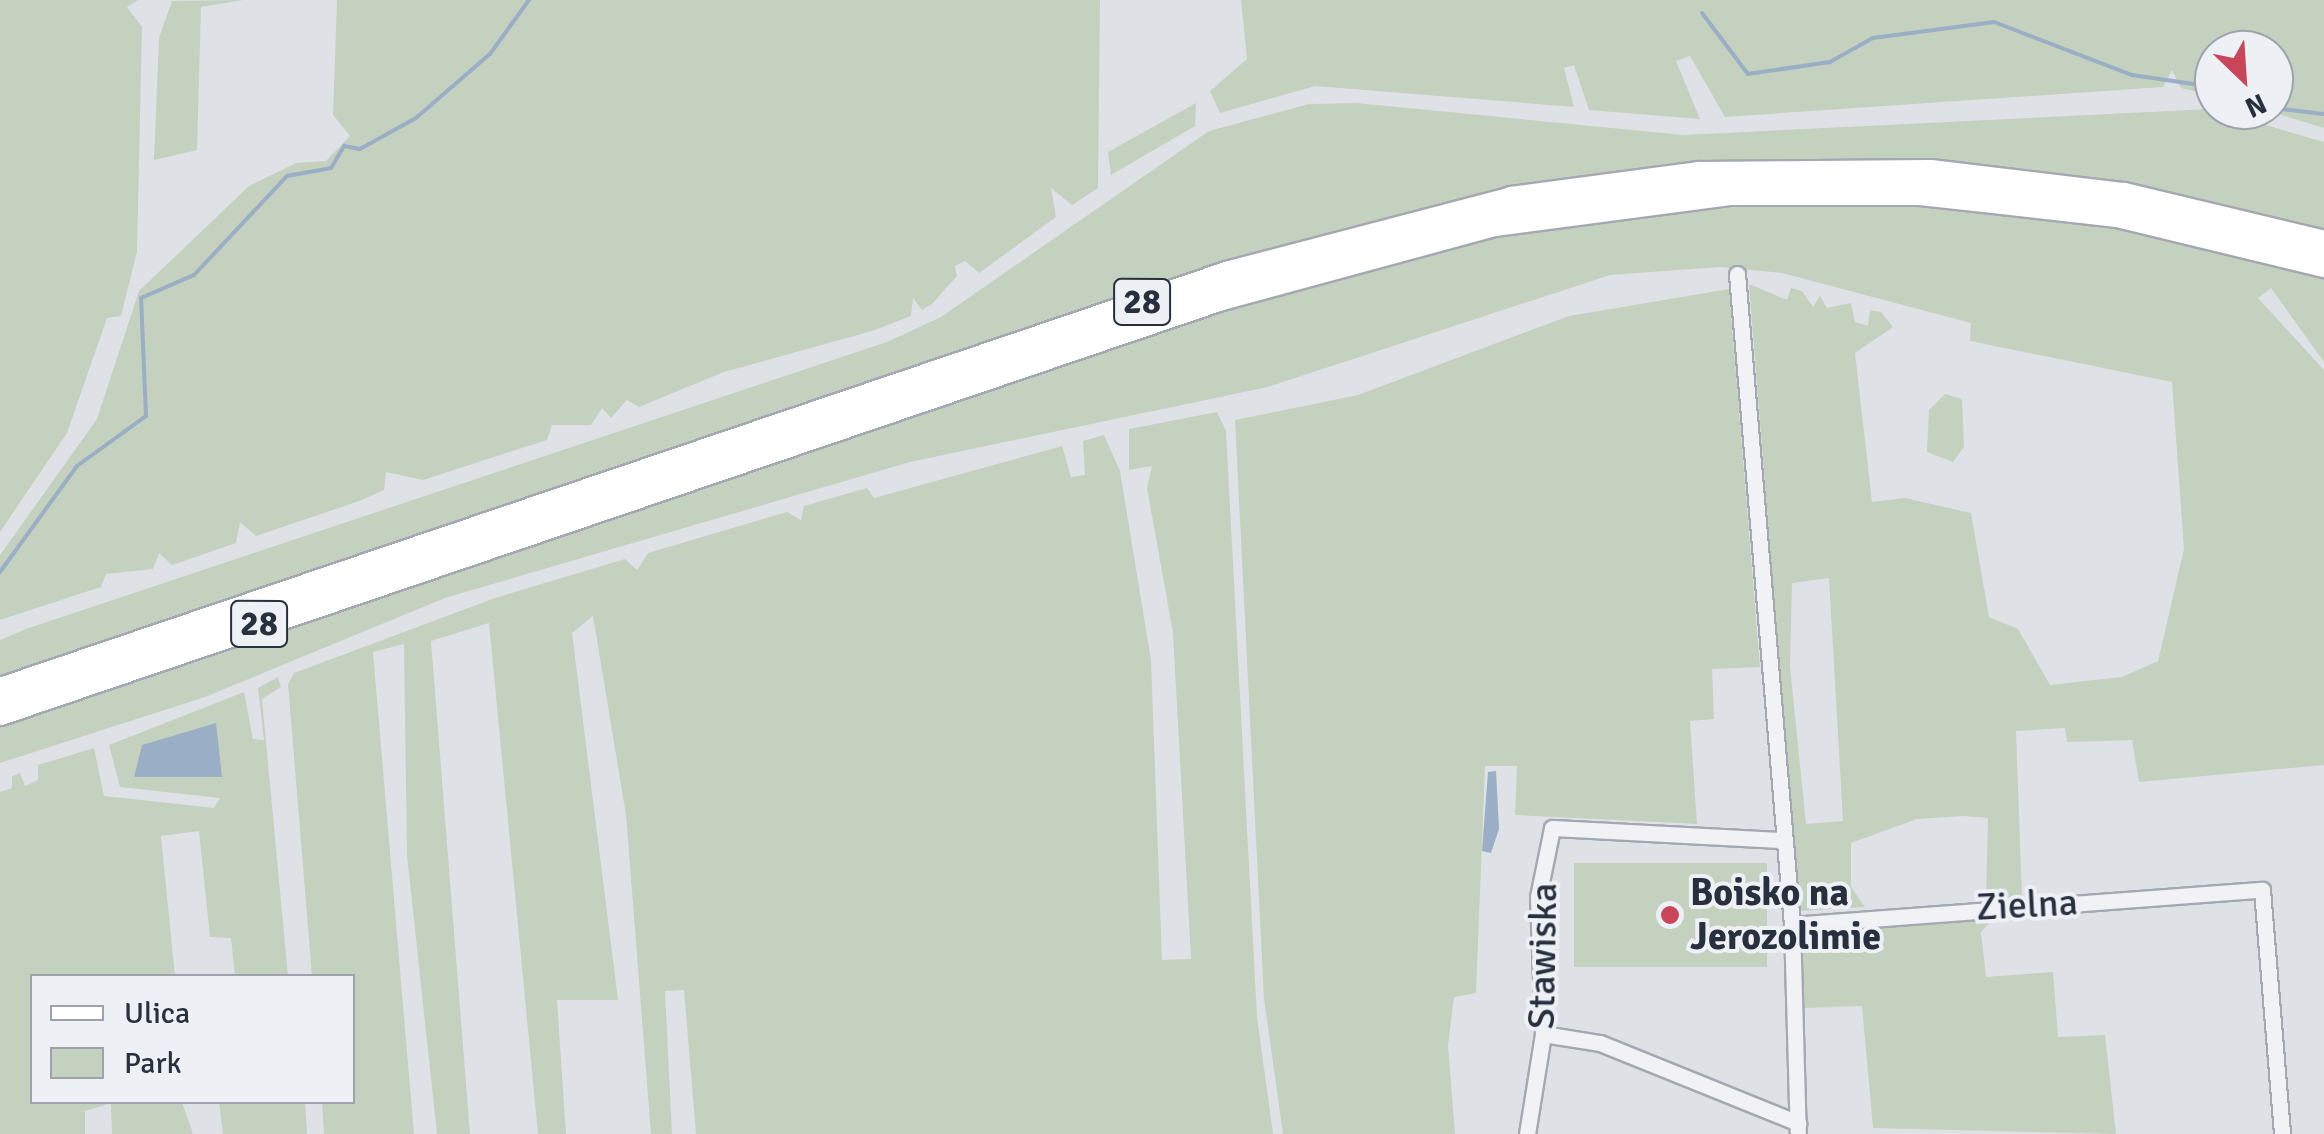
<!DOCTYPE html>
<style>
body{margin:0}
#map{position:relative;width:2324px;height:1134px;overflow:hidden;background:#dee2e7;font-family:Signika,sans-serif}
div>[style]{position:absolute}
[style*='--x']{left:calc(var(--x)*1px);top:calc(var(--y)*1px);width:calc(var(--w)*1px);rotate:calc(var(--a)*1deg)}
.green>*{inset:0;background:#c4d1bf}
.water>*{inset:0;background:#9aafc6}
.stream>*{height:4px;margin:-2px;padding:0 2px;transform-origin:2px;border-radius:2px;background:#9aafc6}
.roads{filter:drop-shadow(2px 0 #a4a9b1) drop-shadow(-2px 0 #a4a9b1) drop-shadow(0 2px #a4a9b1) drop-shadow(0 -2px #a4a9b1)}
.minor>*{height:15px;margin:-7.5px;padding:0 7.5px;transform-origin:7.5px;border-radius:7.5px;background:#f1f2f6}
.primary>*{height:25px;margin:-12.5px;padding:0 12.5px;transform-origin:12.5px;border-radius:12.5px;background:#fff}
.dots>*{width:28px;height:28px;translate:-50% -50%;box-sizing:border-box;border:5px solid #edf0f5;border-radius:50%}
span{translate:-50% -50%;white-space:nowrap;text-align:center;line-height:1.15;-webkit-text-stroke:8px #edf0f5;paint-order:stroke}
.shield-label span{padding:2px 8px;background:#edf0f5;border:2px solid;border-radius:8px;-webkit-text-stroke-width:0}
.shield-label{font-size:35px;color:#28303d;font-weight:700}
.poi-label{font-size:38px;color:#28303d;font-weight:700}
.left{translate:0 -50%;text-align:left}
.street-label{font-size:38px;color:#28303d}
.legend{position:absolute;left:30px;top:974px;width:325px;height:130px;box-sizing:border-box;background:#edf0f5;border:2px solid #9ea3ab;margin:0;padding:12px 18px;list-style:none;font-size:30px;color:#28303d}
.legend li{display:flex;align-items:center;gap:20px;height:50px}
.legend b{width:50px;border:2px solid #9ea3ab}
.north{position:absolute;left:2194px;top:30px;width:100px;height:100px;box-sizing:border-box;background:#edf0f5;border:2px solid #9ea3ab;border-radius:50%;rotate:155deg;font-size:28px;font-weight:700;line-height:40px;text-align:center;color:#28303d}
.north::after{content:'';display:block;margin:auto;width:35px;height:45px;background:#c9465a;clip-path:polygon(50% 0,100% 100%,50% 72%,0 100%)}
</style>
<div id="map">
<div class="green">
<i style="clip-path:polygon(0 0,138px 0,127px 7px,142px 27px,137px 252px,121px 316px,107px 318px,67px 433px,0 532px)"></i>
<i style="clip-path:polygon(243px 0,201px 7px,197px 150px,154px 160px,159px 38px,172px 1px)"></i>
<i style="clip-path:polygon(337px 0,1100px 0,1098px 188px,1072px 205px,1051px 188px,1056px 217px,979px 273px,965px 261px,955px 266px,957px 276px,932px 304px,922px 310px,913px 298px,911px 316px,872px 331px,724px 372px,639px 407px,627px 400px,611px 418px,602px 408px,591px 425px,552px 425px,547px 440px,423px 480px,386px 472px,384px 490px,362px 500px,256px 536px,240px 522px,236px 543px,172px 565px,159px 553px,153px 569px,106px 574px,101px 587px,0 620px,0 555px,97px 419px,139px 291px,249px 186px,296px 163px,326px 161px,350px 136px,333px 115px)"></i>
<i style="clip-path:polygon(1241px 0,2324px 0,2324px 128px,2265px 110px,2274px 110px,2274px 50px,2214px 50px,2214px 96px,2181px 88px,2172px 70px,2163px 87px,1725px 117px,1690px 56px,1676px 61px,1700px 119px,1589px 110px,1574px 65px,1564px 68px,1574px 107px,1315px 86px,1220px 113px,1210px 91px,1247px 59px)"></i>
<i style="clip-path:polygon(1196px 103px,1195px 126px,1111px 175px,1108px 152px)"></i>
<i style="clip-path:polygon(1356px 103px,1684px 135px,2210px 109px,2324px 142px,2324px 233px,2130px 186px,1909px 161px,1738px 161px,1543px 182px,1236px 261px,0 681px,0 640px,26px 629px,887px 342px,941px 317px,1209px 131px,1309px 104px)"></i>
<i style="clip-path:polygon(evenodd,1847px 199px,2124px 226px,2324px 278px,2324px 362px,2271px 288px,2258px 298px,2324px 370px,2324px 765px,2139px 782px,2132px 740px,2067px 742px,2065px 728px,2016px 731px,2022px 897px,1986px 898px,1988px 818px,1963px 816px,1917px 819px,1851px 843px,1851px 887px,1865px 907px,1799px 911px,1749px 284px,1787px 300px,1791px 288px,1802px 291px,1813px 307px,1820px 296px,1827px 308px,1851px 303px,1855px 322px,1868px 326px,1870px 310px,1881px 312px,1893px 327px,1855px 353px,1872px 502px,1905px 498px,1971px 513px,1989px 617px,2018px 629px,2050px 685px,2122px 677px,2158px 661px,2184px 549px,2172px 382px,1970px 341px,1971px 323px,1782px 273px,1720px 267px,1610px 275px,1268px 387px,910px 462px,445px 598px,205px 697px,0 763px,0 721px,1172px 322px,1436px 246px,1563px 220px,1847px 199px,1829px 578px,1843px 821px,1806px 824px,1790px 667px,1792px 583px,1829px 578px)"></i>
<i style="clip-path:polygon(1729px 289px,1760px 667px,1712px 669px,1714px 719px,1690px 721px,1697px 824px,1515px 815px,1517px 766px,1485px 766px,1476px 993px,1454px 997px,1448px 1045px,1455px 1134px,1283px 1134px,1264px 999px,1235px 420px,1358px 395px,1569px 316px)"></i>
<i style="clip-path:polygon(1945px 394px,1962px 399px,1964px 447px,1953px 462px,1927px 452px,1929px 410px)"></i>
<i style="clip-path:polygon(1217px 412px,1226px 431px,1257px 1017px,1273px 1134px,696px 1134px,684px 990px,665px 991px,672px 1134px,651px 1134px,626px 815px,593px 616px,572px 633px,618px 1000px,557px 1000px,566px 1134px,538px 1134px,489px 623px,431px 641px,470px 1134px,437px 1134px,407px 855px,404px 644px,373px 652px,414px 1134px,324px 1134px,322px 1102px,352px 1102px,352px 976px,312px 976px,288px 684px,294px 673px,495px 598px,625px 559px,637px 570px,648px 553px,787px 512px,801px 520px,804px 506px,867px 488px,874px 498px,1062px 446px,1071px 477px,1085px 475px,1083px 441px,1104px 435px,1120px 471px,1151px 660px,1162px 960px,1191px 959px,1173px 633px,1147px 488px,1152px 466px,1129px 470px,1129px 429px)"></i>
<i style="clip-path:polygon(278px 677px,281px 687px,262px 699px,288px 976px,235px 976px,231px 938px,210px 937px,199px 831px,161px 836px,175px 976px,32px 976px,32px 1102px,182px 1102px,193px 1134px,112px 1134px,111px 1103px,85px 1111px,85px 1134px,0 1134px,0 792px,12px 788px,12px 776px,20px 773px,25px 786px,38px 780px,38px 765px,94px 748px,104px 796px,214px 808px,220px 798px,120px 787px,109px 745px,244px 692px,253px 739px,264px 740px,258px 688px)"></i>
<i style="clip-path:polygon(1574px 863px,1767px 863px,1767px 967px,1574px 967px)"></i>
<i style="clip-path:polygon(1941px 919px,1991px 921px,1981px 932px,1986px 977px,2053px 972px,2058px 1037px,2105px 1035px,2116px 1134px,1873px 1128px,1862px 1006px,1802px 1008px,1801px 939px,1808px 930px)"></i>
<i style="clip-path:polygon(219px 1102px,305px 1102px,307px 1134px,223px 1134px)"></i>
</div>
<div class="water">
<i style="clip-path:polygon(216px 723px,222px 777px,134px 777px,142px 745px)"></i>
<i style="clip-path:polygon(1496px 771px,1499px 829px,1491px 853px,1482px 851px,1488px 772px)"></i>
</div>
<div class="stream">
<i style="--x:1702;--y:13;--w:76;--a:53"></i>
<i style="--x:1748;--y:74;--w:83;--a:-8.3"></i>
<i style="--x:1830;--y:62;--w:49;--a:-29.2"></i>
<i style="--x:1873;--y:38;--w:122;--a:-7.5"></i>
<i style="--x:1994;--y:22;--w:148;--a:21"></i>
<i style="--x:2132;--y:75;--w:83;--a:8.3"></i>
<i style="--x:2274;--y:108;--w:50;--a:6.8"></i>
<i style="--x:0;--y:572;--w:131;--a:-54"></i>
<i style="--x:77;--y:466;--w:85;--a:-35.9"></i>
<i style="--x:146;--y:416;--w:118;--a:-92.4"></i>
<i style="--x:141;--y:298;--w:58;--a:-23.5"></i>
<i style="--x:194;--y:275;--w:136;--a:-46.8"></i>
<i style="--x:287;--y:176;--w:45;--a:-10.3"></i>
<i style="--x:331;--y:168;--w:26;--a:-59"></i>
<i style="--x:344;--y:146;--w:16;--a:11"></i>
<i style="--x:360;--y:149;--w:64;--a:-29"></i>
<i style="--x:416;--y:118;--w:98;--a:-40.9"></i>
<i style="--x:490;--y:54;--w:67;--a:-54.2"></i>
</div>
<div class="roads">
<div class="minor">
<i style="--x:1737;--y:274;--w:653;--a:85.17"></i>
<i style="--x:1792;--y:925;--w:209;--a:88.4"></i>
<i style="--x:1792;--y:925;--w:471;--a:-4.3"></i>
<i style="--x:2262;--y:890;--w:245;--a:85.3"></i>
<i style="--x:1543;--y:1034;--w:58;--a:9"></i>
<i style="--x:1600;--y:1043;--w:214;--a:22"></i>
<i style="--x:1527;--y:1134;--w:101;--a:-80.9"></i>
<i style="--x:1543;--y:1034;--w:137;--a:-92.1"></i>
<i style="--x:1538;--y:897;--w:70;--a:-78.5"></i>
<i style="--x:1552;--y:828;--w:230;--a:3"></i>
</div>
<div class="primary">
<i style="--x:0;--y:690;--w:1295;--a:-18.74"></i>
<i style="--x:1226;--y:274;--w:295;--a:-14.7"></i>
<i style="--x:1511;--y:199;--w:190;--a:-7.6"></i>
<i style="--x:1699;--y:174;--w:231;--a:-0.5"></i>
<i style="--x:1930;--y:172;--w:195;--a:6.8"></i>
<i style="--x:2124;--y:195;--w:206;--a:13.5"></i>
<i style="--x:0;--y:712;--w:1286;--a:-18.77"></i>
<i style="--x:1218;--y:298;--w:286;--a:-15.2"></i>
<i style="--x:1494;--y:223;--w:239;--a:-7.5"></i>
<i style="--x:1731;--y:192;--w:189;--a:0"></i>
<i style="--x:1920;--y:192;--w:198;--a:6.4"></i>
<i style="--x:2117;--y:214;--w:213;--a:13.6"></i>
</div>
</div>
<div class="dots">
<i style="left:1670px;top:915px;background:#c9465a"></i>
</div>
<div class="shield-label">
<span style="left:1142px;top:302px">28</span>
<span style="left:259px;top:624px">28</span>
</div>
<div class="poi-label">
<span class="left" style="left:1690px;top:915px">Boisko na<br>Jerozolimie</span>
</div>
<div class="street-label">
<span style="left:2027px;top:905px;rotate:-3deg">Zielna</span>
<span style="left:1543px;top:956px;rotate:-89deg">Stawiska</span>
</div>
<ul class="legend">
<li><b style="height:12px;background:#fff"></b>Ulica</li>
<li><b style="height:28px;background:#c4d1bf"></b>Park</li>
</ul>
<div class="north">N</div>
</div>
